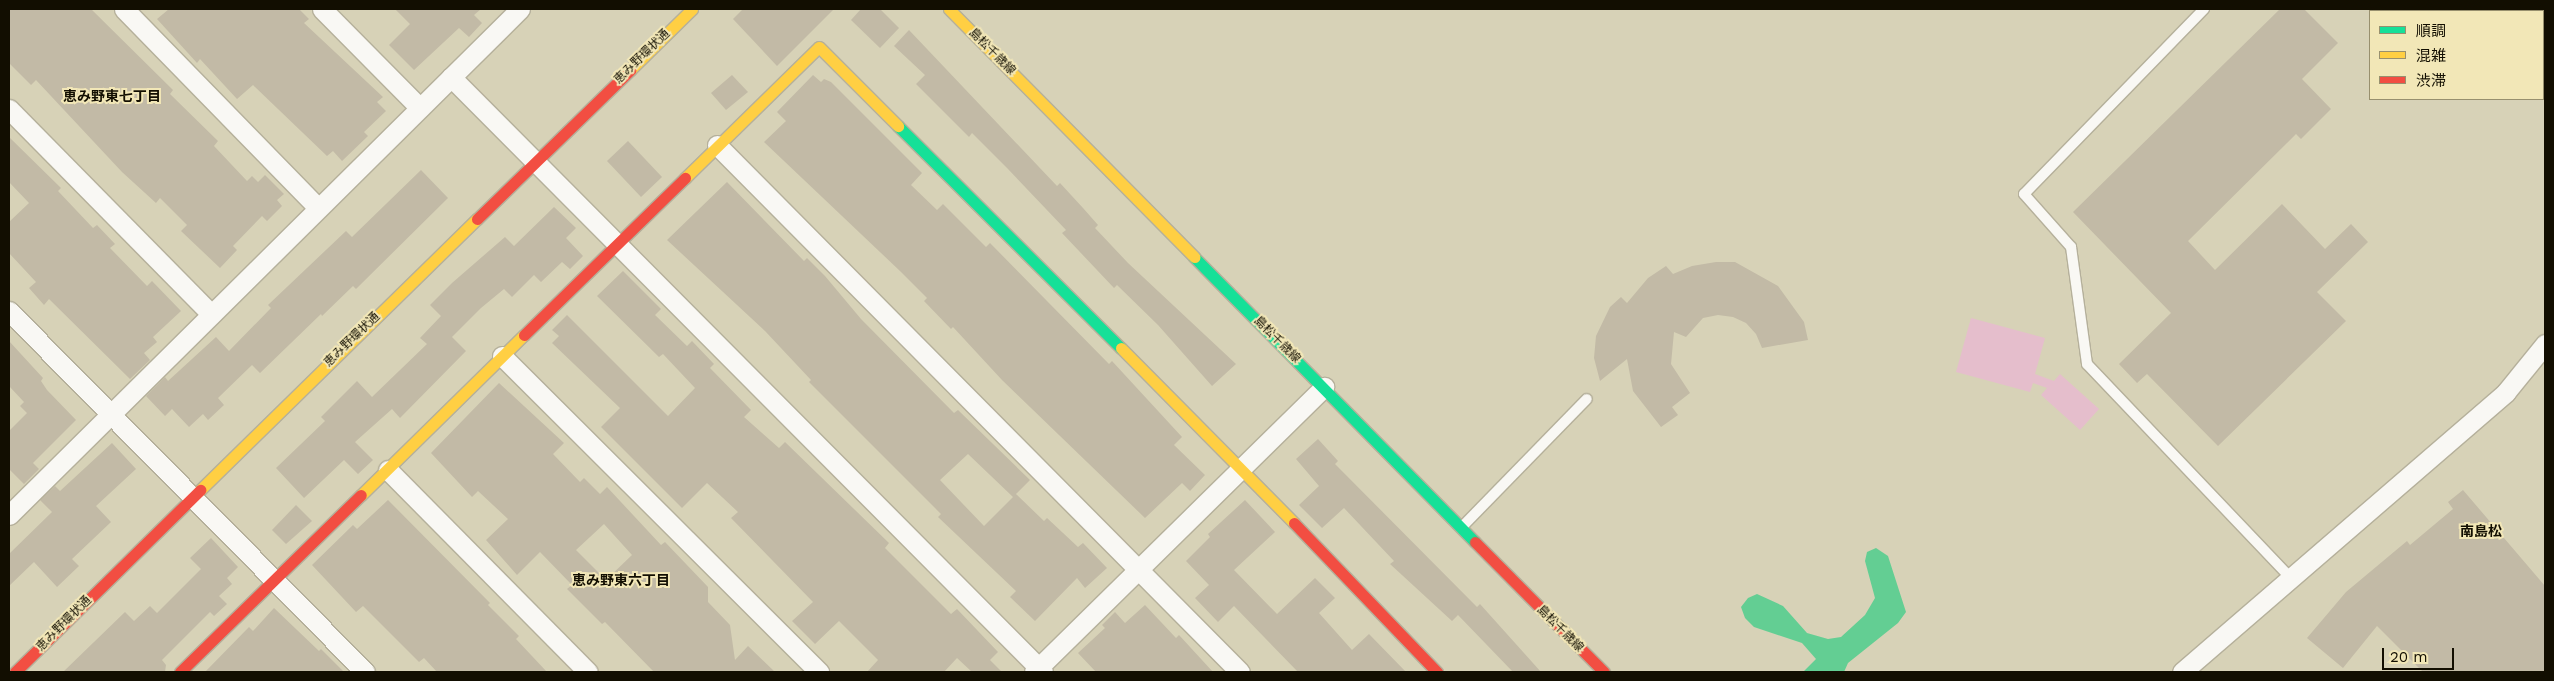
<!DOCTYPE html>
<meta charset="utf-8">
<style>
body{margin:0}
#map{position:relative;width:2554px;height:681px;overflow:hidden;background:#d7d2b7;font-family:"Work Sans","Noto Sans JP",sans-serif}
div>[style]{position:absolute}
[style*='--x']{left:calc(var(--x)*1px);top:calc(var(--y)*1px);width:calc(var(--w)*1px);rotate:calc(var(--a)*1deg)}
.green>*{inset:0;background:#e5becc}
.water>*{inset:0;background:#63ce93}
.building>*{inset:0;background:#c2baa6}
.roads{filter:drop-shadow(1px 0 #b5b09b) drop-shadow(-1px 0 #b5b09b) drop-shadow(0 1px #b5b09b) drop-shadow(0 -1px #b5b09b)}
.lane>*{height:10px;margin:-5px;padding:0 5px;transform-origin:5px;border-radius:5px;background:#f9f8f4}
.street>*{height:19px;margin:-9.5px;padding:0 9.5px;transform-origin:9.5px;border-radius:9.5px;background:#f9f8f4}
.fast>*{height:11px;margin:-5.5px;padding:0 5.5px;transform-origin:5.5px;border-radius:5.5px;background:#16e098}
.slow>*{height:11px;margin:-5.5px;padding:0 5.5px;transform-origin:5.5px;border-radius:5.5px;background:#ffcf43}
.jam>*{height:11px;margin:-5.5px;padding:0 5.5px;transform-origin:5.5px;border-radius:5.5px;background:#f24e42}
span{translate:-50% -50%;white-space:nowrap;text-align:center;line-height:1.15;-webkit-text-stroke:4px #f2e7b7;paint-order:stroke}
.street-label{font-size:12px;color:#120e01}
.neighbourhood-label{font-size:14px;color:#120e01;font-weight:700}
.frame{position:absolute;inset:0;border:10px solid #120e01;pointer-events:none}
.legend{position:absolute;left:2369px;top:10px;width:175px;height:90px;box-sizing:border-box;background:#f2e7b7;border:1px solid #98906e;margin:0;padding:6px 9px;list-style:none;font-size:15px;color:#120e01}
.legend li{display:flex;align-items:center;gap:10px;height:25px}
.legend b{width:25px;border:1px solid #98906e}
.scale{position:absolute;left:2382px;top:648px;width:72px;height:22px;box-sizing:border-box;border:2px solid #120e01;border-top:0;padding-left:6px;font-size:15px;line-height:18px;white-space:nowrap;color:#120e01;-webkit-text-stroke:4px #f2e7b7;paint-order:stroke}
</style>
<div id="map">
<div class="green">
<i style="clip-path:polygon(1971px 318px,2045px 338px,2035px 374px,2054px 381px,2060px 374px,2099px 409px,2080px 430px,2041px 395px,2047px 388px,2033px 383px,2030px 392px,1956px 372px)"></i>
</div>
<div class="water">
<i style="clip-path:polygon(1876px 548px,1888px 556px,1906px 612px,1898px 623px,1848px 663px,1844px 672px,1803px 672px,1816px 659px,1802px 643px,1754px 627px,1745px 618px,1741px 607px,1748px 598px,1757px 594px,1783px 606px,1807px 633px,1828px 639px,1841px 637px,1865px 615px,1875px 598px,1865px 561px,1867px 552px)"></i>
</div>
<div class="building">
<i style="clip-path:polygon(9px 9px,91px 9px,173px 90px,170px 94px,218px 141px,214px 146px,247px 181px,252px 176px,258px 182px,265px 175px,284px 194px,277px 200px,282px 206px,267px 221px,262px 216px,233px 246px,237px 250px,220px 268px,181px 231px,187px 225px,160px 198px,156px 203px,122px 172px,36px 80px,31px 85px,9px 63px)"></i>
<i style="clip-path:polygon(169px 9px,299px 9px,309px 19px,304px 23px,383px 97px,377px 102px,386px 111px,364px 132px,368px 136px,342px 161px,333px 151px,327px 156px,253px 85px,237px 99px,200px 59px,197px 63px,157px 19px)"></i>
<i style="clip-path:polygon(395px 9px,481px 9px,474px 15px,482px 23px,469px 37px,459px 28px,414px 70px,389px 45px,410px 24px)"></i>
<i style="clip-path:polygon(743px 9px,834px 9px,777px 66px,733px 19px)"></i>
<i style="clip-path:polygon(861px 9px,880px 9px,899px 28px,880px 48px,851px 20px)"></i>
<i style="clip-path:polygon(2280px 9px,2304px 9px,2338px 43px,2302px 79px,2331px 109px,2301px 139px,2296px 134px,2188px 241px,2215px 270px,2282px 204px,2325px 249px,2351px 224px,2368px 242px,2317px 292px,2346px 321px,2218px 446px,2147px 374px,2137px 383px,2119px 364px,2171px 313px,2073px 212px)"></i>
<i style="clip-path:polygon(909px 30px,1057px 186px,1060px 183px,1083px 208px,1098px 225px,1095px 228px,1128px 263px,1236px 364px,1212px 386px,1158px 325px,1117px 285px,1114px 288px,1062px 233px,1066px 230px,1008px 169px,972px 133px,969px 137px,916px 84px,925px 75px,894px 46px)"></i>
<i style="clip-path:polygon(732px 75px,748px 92px,726px 110px,711px 93px)"></i>
<i style="clip-path:polygon(813px 75px,821px 82px,824px 79px,831px 82px,922px 173px,911px 185px,937px 210px,943px 204px,986px 247px,990px 243px,1109px 364px,1112px 361px,1182px 437px,1174px 445px,1205px 475px,1190px 491px,1182px 483px,1145px 518px,1002px 380px,953px 327px,951px 329px,924px 301px,927px 298px,900px 271px,764px 142px,786px 121px,777px 112px)"></i>
<i style="clip-path:polygon(9px 137px,61px 188px,58px 191px,93px 228px,97px 225px,115px 244px,110px 248px,147px 286px,152px 281px,181px 311px,153px 337px,157px 342px,144px 353px,150px 360px,130px 379px,49px 299px,44px 305px,29px 288px,36px 282px,9px 253px,9px 222px,29px 203px,9px 182px)"></i>
<i style="clip-path:polygon(628px 141px,662px 177px,641px 197px,607px 161px)"></i>
<i style="clip-path:polygon(421px 170px,448px 198px,356px 289px,353px 286px,322px 316px,321px 314px,260px 373px,252px 365px,218px 398px,224px 405px,208px 420px,203px 414px,189px 427px,172px 409px,165px 416px,146px 396px,165px 377px,168px 381px,216px 337px,229px 351px,271px 308px,268px 305px,346px 231px,352px 237px)"></i>
<i style="clip-path:polygon(evenodd,727px 182px,804px 261px,807px 258px,825px 276px,861px 319px,954px 413px,958px 410px,1030px 480px,1016px 494px,1044px 521px,1047px 518px,1078px 547px,1083px 543px,1107px 568px,1085px 588px,1077px 578px,1035px 621px,1010px 597px,1016px 591px,938px 517px,941px 514px,809px 382px,811px 380px,765px 331px,667px 240px,727px 182px,968px 454px,1013px 497px,984px 526px,940px 480px,968px 454px)"></i>
<i style="clip-path:polygon(554px 207px,576px 228px,566px 238px,583px 256px,570px 269px,562px 262px,541px 282px,534px 275px,512px 297px,504px 289px,481px 308px,452px 337px,466px 351px,400px 418px,392px 409px,355px 442px,373px 460px,358px 474px,344px 460px,304px 498px,276px 468px,325px 421px,321px 417px,357px 381px,372px 397px,427px 344px,420px 338px,441px 316px,430px 305px,452px 283px,505px 237px,514px 246px)"></i>
<i style="clip-path:polygon(1716px 262px,1735px 262px,1778px 286px,1804px 322px,1808px 340px,1762px 348px,1756px 334px,1746px 323px,1733px 317px,1718px 315px,1703px 318px,1686px 337px,1674px 332px,1671px 364px,1690px 393px,1672px 407px,1678px 415px,1661px 427px,1633px 391px,1627px 359px,1600px 381px,1594px 358px,1596px 336px,1610px 307px,1621px 297px,1627px 303px,1648px 278px,1666px 266px,1673px 274px,1692px 266px)"></i>
<i style="clip-path:polygon(623px 271px,661px 309px,655px 315px,687px 346px,692px 341px,714px 364px,710px 368px,751px 410px,744px 417px,779px 448px,785px 442px,889px 543px,885px 548px,951px 614px,957px 609px,998px 652px,990px 660px,1002px 672px,972px 672px,957px 658px,944px 672px,867px 672px,878px 660px,839px 621px,815px 644px,792px 621px,813px 602px,731px 518px,738px 512px,707px 483px,682px 508px,601px 427px,620px 408px,552px 343px,559px 336px,552px 330px,567px 315px,668px 416px,695px 388px,663px 354px,659px 357px,597px 296px)"></i>
<i style="clip-path:polygon(9px 341px,43px 378px,41px 381px,47px 390px,76px 420px,33px 463px,39px 469px,24px 484px,9px 469px,9px 431px,27px 413px,20px 406px,24px 402px,9px 386px)"></i>
<i style="clip-path:polygon(evenodd,499px 383px,564px 443px,553px 454px,580px 482px,584px 478px,600px 494px,607px 487px,661px 545px,665px 542px,708px 587px,708px 602px,730px 625px,735px 660px,748px 646px,775px 672px,654px 672px,605px 622px,602px 624px,567px 589px,572px 585px,540px 552px,517px 575px,486px 540px,508px 519px,478px 491px,472px 497px,431px 453px,499px 383px,604px 524px,632px 555px,606px 580px,576px 550px,604px 524px)"></i>
<i style="clip-path:polygon(1318px 439px,1338px 461px,1335px 464px,1477px 607px,1480px 604px,1541px 672px,1513px 672px,1458px 615px,1452px 621px,1390px 564px,1394px 561px,1344px 508px,1322px 528px,1299px 505px,1319px 486px,1296px 459px)"></i>
<i style="clip-path:polygon(112px 443px,136px 469px,96px 506px,111px 522px,72px 559px,79px 566px,57px 587px,34px 562px,9px 586px,9px 554px,52px 512px,40px 500px,55px 486px,60px 491px)"></i>
<i style="clip-path:polygon(2463px 490px,2545px 586px,2545px 672px,2423px 672px,2377px 626px,2343px 668px,2307px 638px,2346px 592px,2407px 541px,2410px 545px,2453px 509px,2448px 502px)"></i>
<i style="clip-path:polygon(388px 500px,490px 603px,488px 605px,519px 636px,516px 639px,547px 672px,437px 672px,424px 658px,419px 662px,363px 606px,356px 612px,312px 565px,353px 525px,357px 529px)"></i>
<i style="clip-path:polygon(1245px 500px,1275px 532px,1234px 570px,1277px 614px,1315px 578px,1335px 598px,1319px 613px,1352px 650px,1369px 634px,1406px 672px,1298px 672px,1234px 606px,1218px 622px,1195px 598px,1209px 585px,1186px 561px,1210px 537px,1208px 534px)"></i>
<i style="clip-path:polygon(296px 505px,312px 521px,286px 544px,272px 530px)"></i>
<i style="clip-path:polygon(211px 538px,238px 567px,227px 578px,232px 584px,219px 596px,227px 604px,214px 616px,210px 612px,162px 660px,166px 665px,165px 672px,63px 672px,125px 612px,134px 621px,150px 606px,157px 613px,201px 569px,190px 558px)"></i>
<i style="clip-path:polygon(1145px 605px,1176px 638px,1179px 635px,1213px 672px,1096px 672px,1078px 653px,1105px 628px,1102px 625px,1115px 612px,1125px 623px)"></i>
<i style="clip-path:polygon(274px 608px,319px 651px,321px 649px,344px 672px,205px 672px,249px 627px,253px 631px)"></i>
</div>
<div class="roads">
<div class="lane">
<i style="--x:2204;--y:9;--w:258;--a:134.2"></i>
<i style="--x:2024;--y:194;--w:71;--a:48.4"></i>
<i style="--x:2071;--y:247;--w:118;--a:82.2"></i>
<i style="--x:2087;--y:364;--w:296;--a:46.4"></i>
<i style="--x:1461;--y:528;--w:180;--a:-45.7"></i>
</div>
<div class="street">
<i style="--x:124;--y:9;--w:278;--a:45.7"></i>
<i style="--x:322;--y:9;--w:139;--a:45.3"></i>
<i style="--x:451;--y:77;--w:839;--a:45.14"></i>
<i style="--x:9;--y:109;--w:288;--a:45.4"></i>
<i style="--x:717;--y:145;--w:742;--a:45.22"></i>
<i style="--x:9;--y:311;--w:507;--a:45.4"></i>
<i style="--x:502;--y:356;--w:448;--a:44.9"></i>
<i style="--x:388;--y:470;--w:284;--a:45.3"></i>
<i style="--x:9;--y:515;--w:719;--a:-44.72"></i>
<i style="--x:1034;--y:672;--w:407;--a:-44.5"></i>
<i style="--x:2182;--y:672;--w:428;--a:-40.8"></i>
<i style="--x:2506;--y:392;--w:62;--a:-50.9"></i>
</div>
<div class="fast">
<i style="--x:898;--y:126;--w:315;--a:44.9"></i>
<i style="--x:1194;--y:257;--w:400;--a:45.4"></i>
</div>
<div class="slow">
<i style="--x:949;--y:9;--w:349;--a:45.3"></i>
<i style="--x:630;--y:70;--w:87;--a:-44.5"></i>
<i style="--x:685;--y:178;--w:187;--a:-44.4"></i>
<i style="--x:819;--y:47;--w:112;--a:45"></i>
<i style="--x:1121;--y:348;--w:246;--a:45.3"></i>
<i style="--x:200;--y:490;--w:388;--a:-44.4"></i>
<i style="--x:361;--y:495;--w:228;--a:-44.5"></i>
</div>
<div class="jam">
<i style="--x:477;--y:219;--w:214;--a:-44.2"></i>
<i style="--x:524;--y:335;--w:225;--a:-44.3"></i>
<i style="--x:1294;--y:523;--w:207;--a:46.2"></i>
<i style="--x:1475;--y:542;--w:183;--a:45.2"></i>
<i style="--x:15;--y:672;--w:260;--a:-44.5"></i>
<i style="--x:180;--y:672;--w:253;--a:-44.4"></i>
</div>
</div>
<div class="street-label">
<span style="left:992px;top:52px;rotate:45deg">島松千歳線</span>
<span style="left:642px;top:57px;rotate:-44deg">恵み野環状通</span>
<span style="left:352px;top:340px;rotate:-44deg">恵み野環状通</span>
<span style="left:1277px;top:340px;rotate:45deg">島松千歳線</span>
<span style="left:64px;top:624px;rotate:-45deg">恵み野環状通</span>
<span style="left:1560px;top:629px;rotate:45deg">島松千歳線</span>
</div>
<div class="neighbourhood-label">
<span style="left:112px;top:96px">恵み野東七丁目</span>
<span style="left:2481px;top:531px">南島松</span>
<span style="left:621px;top:580px">恵み野東六丁目</span>
</div>
<div class="frame"></div>
<ul class="legend">
<li><b style="height:6px;background:#16e098"></b>順調</li>
<li><b style="height:6px;background:#ffcf43"></b>混雑</li>
<li><b style="height:6px;background:#f24e42"></b>渋滞</li>
</ul>
<div class="scale">20 m</div>
</div>
